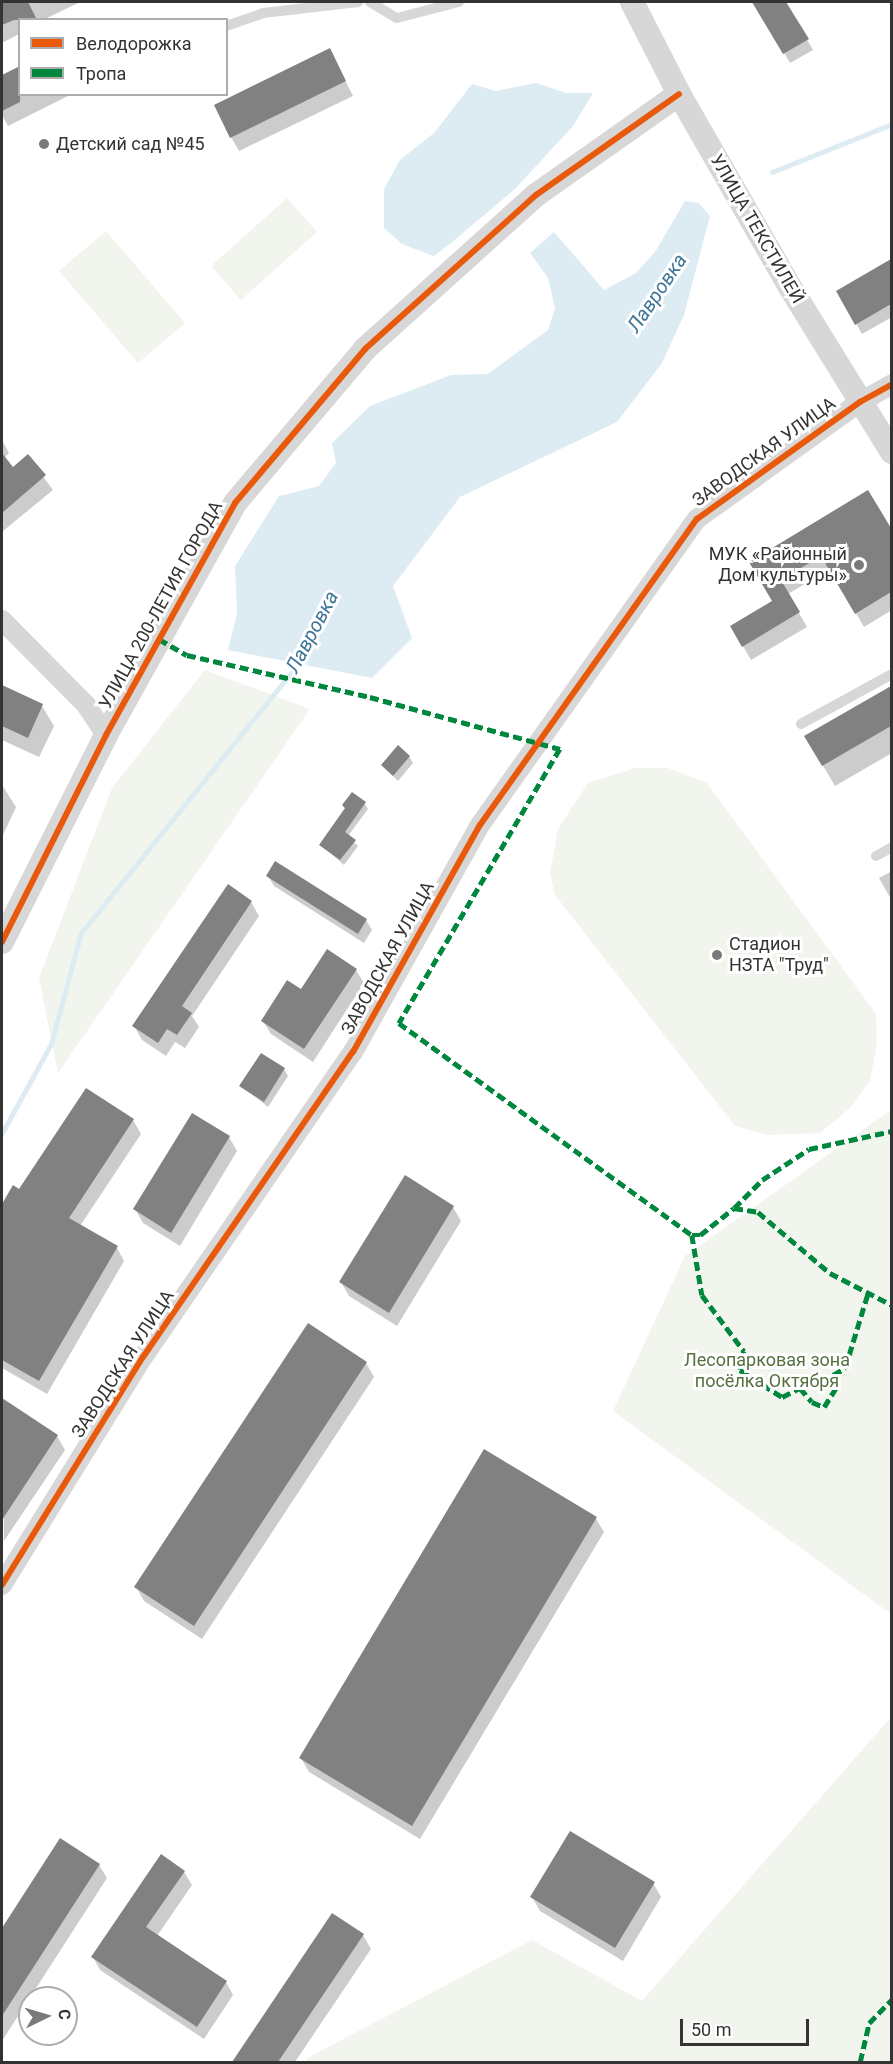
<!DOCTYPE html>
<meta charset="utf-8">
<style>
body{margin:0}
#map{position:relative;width:893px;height:2064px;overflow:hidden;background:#fff;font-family:Roboto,sans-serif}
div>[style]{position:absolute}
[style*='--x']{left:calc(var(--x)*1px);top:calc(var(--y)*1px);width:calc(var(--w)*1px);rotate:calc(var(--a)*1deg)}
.green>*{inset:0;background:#f1f5ed}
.water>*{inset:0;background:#ddebf3}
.shadow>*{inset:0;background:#0003}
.stream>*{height:5px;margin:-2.5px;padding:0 2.5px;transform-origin:2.5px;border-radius:2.5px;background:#ddebf3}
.building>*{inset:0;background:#818181}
.service>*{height:10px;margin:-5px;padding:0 5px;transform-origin:5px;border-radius:5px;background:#d7d7d7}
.minor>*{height:20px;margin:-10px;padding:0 10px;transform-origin:10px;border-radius:10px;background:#d7d7d7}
.tertiary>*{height:24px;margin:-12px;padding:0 12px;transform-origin:12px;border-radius:12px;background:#d7d7d7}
.quiet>*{height:4.5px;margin-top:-2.25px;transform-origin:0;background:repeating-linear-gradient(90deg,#00873e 0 9px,transparent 0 13.5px)}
.cycleway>*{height:6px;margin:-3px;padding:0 3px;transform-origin:3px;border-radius:3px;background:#e8590c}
.dots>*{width:16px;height:16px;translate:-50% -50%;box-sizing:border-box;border:3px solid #fff;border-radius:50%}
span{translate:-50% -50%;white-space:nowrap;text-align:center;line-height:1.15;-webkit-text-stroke:6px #fff;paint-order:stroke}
.poi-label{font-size:18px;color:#333}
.left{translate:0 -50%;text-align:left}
.right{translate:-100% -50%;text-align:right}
.street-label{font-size:18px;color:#333}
.park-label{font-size:18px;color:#56703f}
.water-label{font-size:20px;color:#3f7597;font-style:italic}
.frame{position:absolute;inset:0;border:3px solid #333;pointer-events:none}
.legend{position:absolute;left:18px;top:18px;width:210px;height:78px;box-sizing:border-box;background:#fff;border:2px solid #adadad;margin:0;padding:8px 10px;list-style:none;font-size:18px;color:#333}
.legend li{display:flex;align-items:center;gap:12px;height:30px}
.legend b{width:30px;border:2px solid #adadad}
.north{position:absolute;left:18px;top:1986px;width:60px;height:60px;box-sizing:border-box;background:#fff;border:2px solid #adadad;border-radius:50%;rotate:85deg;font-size:16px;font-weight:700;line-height:24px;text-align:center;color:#333}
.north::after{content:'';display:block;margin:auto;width:21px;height:27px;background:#7a7a7a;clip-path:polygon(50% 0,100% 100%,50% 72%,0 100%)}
.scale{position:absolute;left:680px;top:2019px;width:129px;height:27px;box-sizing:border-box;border:3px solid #333;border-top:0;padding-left:8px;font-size:18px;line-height:21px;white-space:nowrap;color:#333;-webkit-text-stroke:4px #fff;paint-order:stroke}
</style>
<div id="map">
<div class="green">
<i style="clip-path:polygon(287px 198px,317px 232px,241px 300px,211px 266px)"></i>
<i style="clip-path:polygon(106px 231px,185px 323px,138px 363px,59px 271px)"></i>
<i style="clip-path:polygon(205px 670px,310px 709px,58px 1073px,39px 978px,112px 788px)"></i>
<i style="clip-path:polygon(635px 768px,668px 768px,707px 783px,876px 1014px,877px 1043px,870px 1081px,850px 1108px,820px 1133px,767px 1135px,735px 1126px,555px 895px,550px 873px,558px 829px,588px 783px)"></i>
<i style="clip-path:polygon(891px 1110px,891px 1614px,613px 1411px,685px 1256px)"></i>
<i style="clip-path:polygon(891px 1717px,891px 2062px,305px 2062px,309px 2057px,532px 1940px,642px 2001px)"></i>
</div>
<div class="water">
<i style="clip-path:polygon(536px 83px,566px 93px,593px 93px,573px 126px,514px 190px,451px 243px,434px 256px,402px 244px,384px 228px,384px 189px,400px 160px,434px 133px,472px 84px,496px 91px)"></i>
<i style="clip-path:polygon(685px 201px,699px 203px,710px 216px,684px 315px,662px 363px,617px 422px,460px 497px,393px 586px,412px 638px,372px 678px,228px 650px,237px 613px,235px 566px,279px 496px,319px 486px,336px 463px,332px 443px,370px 406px,451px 375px,488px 374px,548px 330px,555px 308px,548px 278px,530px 253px,554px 232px,604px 290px,636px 273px,655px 252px)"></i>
</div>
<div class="shadow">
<i style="clip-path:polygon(2px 2px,80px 2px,43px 20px,20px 20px,19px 34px,2px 43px)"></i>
<i style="clip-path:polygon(754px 2px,785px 2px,813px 50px,790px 63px)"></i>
<i style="clip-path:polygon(337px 64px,353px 96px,239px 151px,231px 137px)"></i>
<i style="clip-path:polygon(20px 68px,20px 94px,72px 94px,8px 126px,2px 115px,2px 76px)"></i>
<i style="clip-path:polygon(892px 261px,892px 317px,862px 334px,838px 291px)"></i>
<i style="clip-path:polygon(2px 440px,9px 453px,4px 458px,12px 469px,28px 456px,53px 490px,3px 531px)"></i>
<i style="clip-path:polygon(868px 492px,892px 531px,892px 610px,864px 627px,830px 569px,788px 594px,807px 627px,751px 660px,732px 627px,774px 601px,751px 562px)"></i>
<i style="clip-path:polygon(2px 687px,42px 706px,54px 726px,39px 757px,2px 740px)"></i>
<i style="clip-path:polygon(892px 688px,892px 753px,835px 786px,806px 737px)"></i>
<i style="clip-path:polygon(409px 756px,413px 763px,398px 781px,383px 766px)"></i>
<i style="clip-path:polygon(2px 785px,16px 807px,2px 837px)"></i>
<i style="clip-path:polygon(365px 804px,368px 809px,348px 836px,358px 846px,344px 865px,321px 845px,346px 810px,343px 805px)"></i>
<i style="clip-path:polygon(892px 871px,892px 901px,879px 878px)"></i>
<i style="clip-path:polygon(268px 876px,366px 920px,372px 930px,364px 943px,274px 886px)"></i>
<i style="clip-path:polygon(251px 902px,259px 916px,192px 1016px,199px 1027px,185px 1048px,175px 1042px,166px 1056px,142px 1040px,134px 1026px)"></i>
<i style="clip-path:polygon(356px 970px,364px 983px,313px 1062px,271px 1034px,263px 1021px,301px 991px)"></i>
<i style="clip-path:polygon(284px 1069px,288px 1076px,268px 1107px,241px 1086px)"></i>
<i style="clip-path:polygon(192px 1115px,229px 1137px,237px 1151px,180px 1246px,143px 1223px,135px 1209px)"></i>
<i style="clip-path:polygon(133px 1120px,141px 1134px,80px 1226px,117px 1248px,124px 1261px,47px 1394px,2px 1368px,2px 1207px,13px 1187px,20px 1191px)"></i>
<i style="clip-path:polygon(453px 1207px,461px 1221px,397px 1326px,349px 1296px,341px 1282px)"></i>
<i style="clip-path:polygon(366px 1363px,374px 1377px,202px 1639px,144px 1601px,136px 1587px)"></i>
<i style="clip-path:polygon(2px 1400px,57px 1436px,65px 1450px,4px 1541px)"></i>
<i style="clip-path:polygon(485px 1451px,596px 1519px,604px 1532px,420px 1839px,309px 1772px,301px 1758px)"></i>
<i style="clip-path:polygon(61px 1840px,99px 1865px,107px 1878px,2px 2041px,2px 1931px)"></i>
<i style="clip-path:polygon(184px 1872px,192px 1885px,157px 1936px,226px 1982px,233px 1995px,204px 2039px,100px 1970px,93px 1957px)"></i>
<i style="clip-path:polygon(653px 1883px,661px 1897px,623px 1961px,540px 1911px,532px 1897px)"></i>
<i style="clip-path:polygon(333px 1915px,363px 1935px,371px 1949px,295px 2062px,234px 2062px)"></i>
</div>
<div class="stream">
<i style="--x:772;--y:172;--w:129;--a:-21.8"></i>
<i style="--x:2;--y:1133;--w:102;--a:-61.2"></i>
<i style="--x:51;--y:1044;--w:115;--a:-74.9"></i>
<i style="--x:81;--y:933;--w:352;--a:-51.1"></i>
</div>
<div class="building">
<i style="clip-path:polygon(2px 2px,28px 2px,37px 20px,14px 20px,2px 25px)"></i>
<i style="clip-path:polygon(752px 2px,786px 2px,809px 39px,783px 54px)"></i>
<i style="clip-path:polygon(330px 48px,346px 81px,230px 138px,214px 105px)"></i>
<i style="clip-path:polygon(20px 66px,20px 102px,2px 111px,2px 75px)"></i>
<i style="clip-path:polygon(891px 259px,891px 304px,855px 325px,836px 291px)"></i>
<i style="clip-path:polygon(2px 453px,13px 467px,28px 454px,46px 475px,2px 513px)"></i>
<i style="clip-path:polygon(868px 490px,891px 528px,891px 592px,855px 614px,821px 556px,781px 580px,800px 612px,742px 647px,730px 626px,772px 601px,749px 562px)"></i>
<i style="clip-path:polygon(2px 685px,43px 704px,28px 738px,2px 726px)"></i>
<i style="clip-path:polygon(891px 686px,891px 726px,822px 766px,804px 736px)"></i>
<i style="clip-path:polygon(398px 745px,410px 756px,393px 776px,381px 765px)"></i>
<i style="clip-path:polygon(352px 792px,366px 802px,345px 832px,356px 840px,340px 860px,319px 845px,345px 808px,342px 805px)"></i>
<i style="clip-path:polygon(275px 861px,367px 919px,358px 934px,266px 876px)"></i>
<i style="clip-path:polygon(228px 884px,252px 901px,182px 1006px,192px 1013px,177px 1035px,167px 1029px,158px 1043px,132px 1026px)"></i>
<i style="clip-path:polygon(327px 949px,357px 969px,304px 1049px,261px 1021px,287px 980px,301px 989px)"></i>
<i style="clip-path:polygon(261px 1053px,285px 1068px,264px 1102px,239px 1086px)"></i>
<i style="clip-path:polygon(86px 1088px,134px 1119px,69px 1218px,118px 1246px,39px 1381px,2px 1360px,2px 1204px,13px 1185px,19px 1189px)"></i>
<i style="clip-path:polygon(192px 1113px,230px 1136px,171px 1233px,133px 1209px)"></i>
<i style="clip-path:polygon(405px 1175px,454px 1206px,389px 1313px,339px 1282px)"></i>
<i style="clip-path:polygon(308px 1323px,367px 1362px,194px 1626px,134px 1587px)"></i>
<i style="clip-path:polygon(2px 1398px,58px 1435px,2px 1520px)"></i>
<i style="clip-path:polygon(484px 1449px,597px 1517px,412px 1826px,299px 1758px)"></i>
<i style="clip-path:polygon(570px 1831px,655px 1882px,615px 1948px,530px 1897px)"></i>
<i style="clip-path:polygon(60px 1838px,100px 1864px,2px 2016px,2px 1928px)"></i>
<i style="clip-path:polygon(161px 1854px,185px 1871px,146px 1927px,227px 1981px,197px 2027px,91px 1957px)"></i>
<i style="clip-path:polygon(332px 1913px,364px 1934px,278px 2062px,232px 2062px)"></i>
</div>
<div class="service">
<i style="--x:370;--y:2;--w:31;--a:31"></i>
<i style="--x:397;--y:18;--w:64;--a:-14.5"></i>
<i style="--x:226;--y:26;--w:39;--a:-19"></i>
<i style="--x:263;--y:13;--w:96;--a:-6.6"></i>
<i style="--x:801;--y:724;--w:104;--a:-28.8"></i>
<i style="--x:876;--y:856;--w:18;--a:-29"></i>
</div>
<div class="minor">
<i style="--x:2;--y:620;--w:120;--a:45.3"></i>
<i style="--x:86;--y:705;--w:36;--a:56"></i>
<i style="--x:2;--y:1585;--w:268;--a:-58.3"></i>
<i style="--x:143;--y:1357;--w:370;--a:-55.5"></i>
<i style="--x:353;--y:1052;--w:260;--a:-60.8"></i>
<i style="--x:480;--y:825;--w:375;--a:-54.7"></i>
<i style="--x:697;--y:519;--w:201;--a:-35.7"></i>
<i style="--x:860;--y:402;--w:37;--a:-29"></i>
</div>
<div class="tertiary">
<i style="--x:632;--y:2;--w:103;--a:62.9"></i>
<i style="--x:679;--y:94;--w:228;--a:60.1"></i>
<i style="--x:793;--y:292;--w:188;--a:58.3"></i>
<i style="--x:2;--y:942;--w:232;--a:-63.3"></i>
<i style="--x:106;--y:735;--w:265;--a:-60.9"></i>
<i style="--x:235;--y:503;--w:202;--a:-49.8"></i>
<i style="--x:365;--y:349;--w:230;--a:-42"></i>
<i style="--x:536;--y:195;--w:175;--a:-35.2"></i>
</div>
<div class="quiet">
<i style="--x:159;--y:639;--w:32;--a:30"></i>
<i style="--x:187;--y:655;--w:188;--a:12.9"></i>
<i style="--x:370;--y:697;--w:197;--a:15.3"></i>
<i style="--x:560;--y:749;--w:318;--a:120.4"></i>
<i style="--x:399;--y:1023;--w:362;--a:35.9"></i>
<i style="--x:692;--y:1235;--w:8;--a:0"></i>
<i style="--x:700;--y:1235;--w:43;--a:-38.5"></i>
<i style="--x:734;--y:1208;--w:24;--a:9"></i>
<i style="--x:758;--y:1212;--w:94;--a:40.3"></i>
<i style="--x:830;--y:1273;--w:70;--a:27.3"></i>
<i style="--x:734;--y:1208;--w:40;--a:-45"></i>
<i style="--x:762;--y:1180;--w:56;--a:-33.4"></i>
<i style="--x:809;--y:1149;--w:85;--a:-12.2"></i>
<i style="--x:692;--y:1235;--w:61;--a:80.5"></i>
<i style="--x:702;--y:1295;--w:70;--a:53.1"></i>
<i style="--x:744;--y:1351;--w:19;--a:102"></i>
<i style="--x:740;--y:1370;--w:50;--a:32.7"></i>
<i style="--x:782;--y:1397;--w:20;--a:-27"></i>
<i style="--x:800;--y:1388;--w:18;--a:49"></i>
<i style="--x:812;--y:1402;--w:13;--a:23"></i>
<i style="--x:824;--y:1407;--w:25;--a:-58"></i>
<i style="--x:837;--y:1386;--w:12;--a:-110"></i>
<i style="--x:833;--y:1375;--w:14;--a:-30"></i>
<i style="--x:845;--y:1368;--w:78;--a:-73"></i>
<i style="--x:860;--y:2062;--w:40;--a:-77"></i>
<i style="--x:869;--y:2023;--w:33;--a:-46"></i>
</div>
<div class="cycleway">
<i style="--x:2;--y:942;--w:232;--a:-63.3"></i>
<i style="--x:106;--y:735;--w:265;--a:-60.9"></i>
<i style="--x:235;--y:503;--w:202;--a:-49.8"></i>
<i style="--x:365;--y:349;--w:230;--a:-42"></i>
<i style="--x:536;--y:195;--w:175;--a:-35.2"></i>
<i style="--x:2;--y:1585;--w:268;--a:-58.3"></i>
<i style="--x:143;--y:1357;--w:370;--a:-55.5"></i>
<i style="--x:353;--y:1052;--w:260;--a:-60.8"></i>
<i style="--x:480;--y:825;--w:375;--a:-54.7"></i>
<i style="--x:697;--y:519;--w:201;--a:-35.7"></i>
<i style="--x:860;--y:402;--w:37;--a:-29"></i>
</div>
<div class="dots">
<i style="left:44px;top:144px;background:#7a7a7a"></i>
<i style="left:859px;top:565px;background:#7a7a7a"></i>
<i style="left:717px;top:955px;background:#7a7a7a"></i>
</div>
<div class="poi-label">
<span class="left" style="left:56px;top:144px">Детский сад №45</span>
<span class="right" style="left:847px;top:565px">МУК «Районный<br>Дом культуры»</span>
<span class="left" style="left:729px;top:955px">Стадион<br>НЗТА "Труд"</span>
</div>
<div class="street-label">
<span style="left:757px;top:229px;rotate:60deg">УЛИЦА ТЕКСТИЛЕЙ</span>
<span style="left:764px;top:452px;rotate:-36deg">ЗАВОДСКАЯ УЛИЦА</span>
<span style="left:161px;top:605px;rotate:-61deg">УЛИЦА 200-ЛЕТИЯ ГОРОДА</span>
<span style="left:388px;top:958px;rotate:-61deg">ЗАВОДСКАЯ УЛИЦА</span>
<span style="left:123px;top:1364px;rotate:-57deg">ЗАВОДСКАЯ УЛИЦА</span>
</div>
<div class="park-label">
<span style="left:767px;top:1371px">Лесопарковая зона<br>посёлка Октября</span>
</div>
<div class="water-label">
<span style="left:657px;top:293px;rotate:-56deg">Лавровка</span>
<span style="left:312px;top:632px;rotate:-62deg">Лавровка</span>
</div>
<div class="frame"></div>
<ul class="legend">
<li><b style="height:8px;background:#e8590c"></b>Велодорожка</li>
<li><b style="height:8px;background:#00873e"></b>Тропа</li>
</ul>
<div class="north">С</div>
<div class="scale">50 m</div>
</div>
